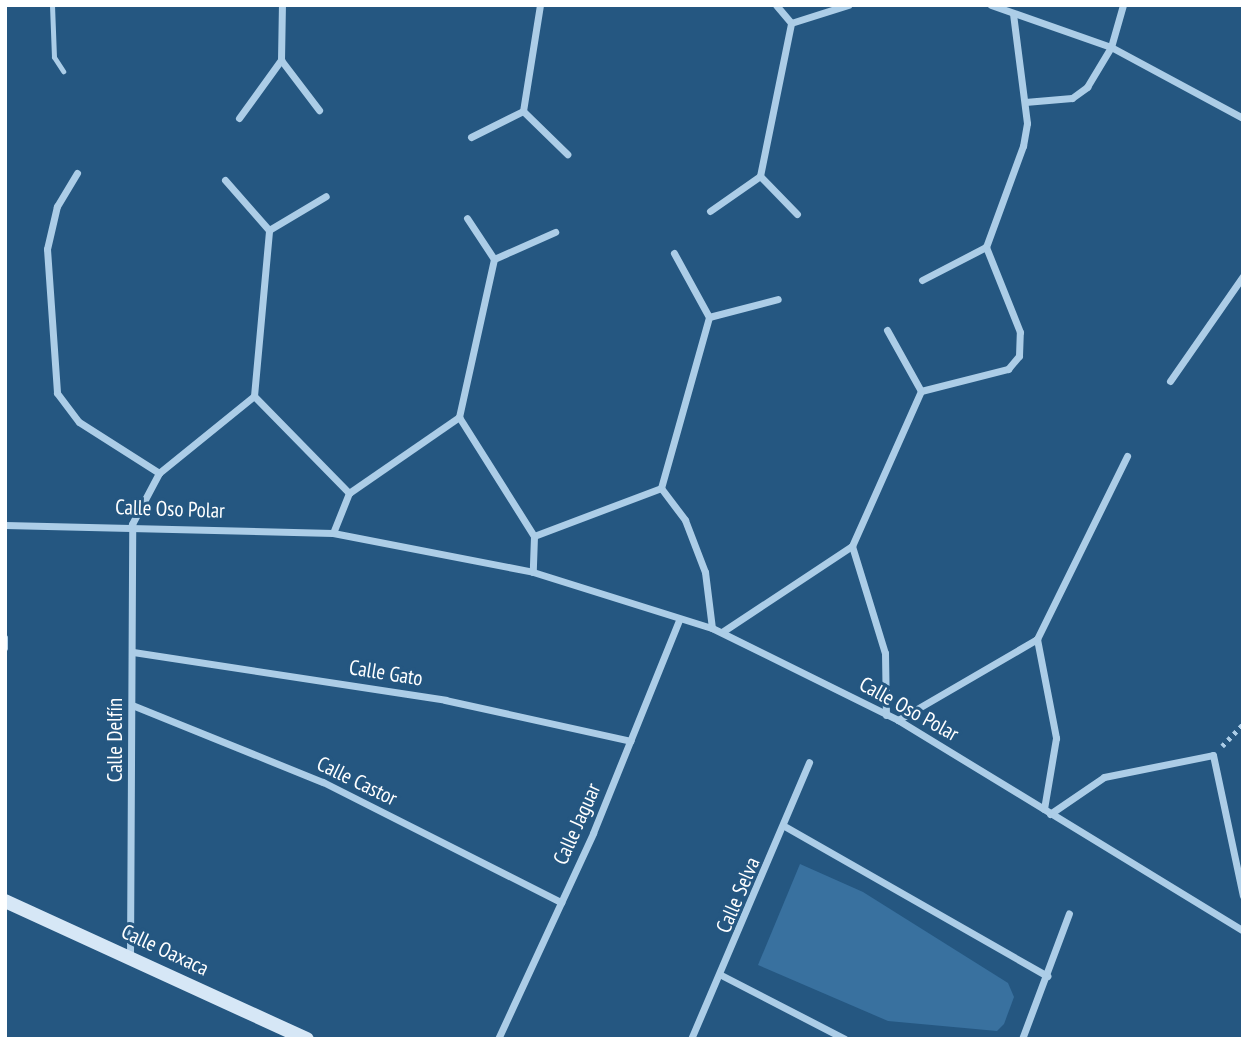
<!DOCTYPE html>
<meta charset="utf-8">
<style>
body{margin:0}
#map{position:relative;width:1248px;height:1044px;overflow:hidden;background:#255781;font-family:"PT Sans Narrow",sans-serif}
div>[style]{position:absolute}
[style*='--x']{left:calc(var(--x)*1px);top:calc(var(--y)*1px);width:calc(var(--w)*1px);rotate:calc(var(--a)*1deg)}
.green>*{inset:0;background:#39719f}
.path>*{height:4.5px;margin-top:-2.25px;transform-origin:0;background:repeating-linear-gradient(90deg,#accde7 0 3.5px,transparent 0 8.5px)}
.lane>*{height:5px;margin:-2.5px;padding:0 2.5px;transform-origin:2.5px;border-radius:2.5px;background:#accde7}
.street>*{height:7px;margin:-3.5px;padding:0 3.5px;transform-origin:3.5px;border-radius:3.5px;background:#accde7}
.secondary>*{height:14px;margin:-7px;padding:0 7px;transform-origin:7px;border-radius:7px;background:#d6e7f6}
span{translate:-50% -50%;white-space:nowrap;text-align:center;line-height:1.15;-webkit-text-stroke:6px #255781;paint-order:stroke}
.street-label{font-size:21px;color:#fff}
.frame{position:absolute;inset:0;border:7px solid #fff;pointer-events:none}
</style>
<div id="map">
<div class="green">
<i style="clip-path:polygon(800px 864px,863px 892px,1008px 983px,1014px 997px,1004px 1024px,997px 1031px,888px 1021px,758px 965px)"></i>
</div>
<div class="path">
<i style="--x:1222;--y:746;--w:30;--a:-46"></i>
</div>
<div class="lane">
<i style="--x:52;--y:5;--w:52;--a:87.8"></i>
<i style="--x:54;--y:57;--w:17;--a:57"></i>
<i style="--x:5;--y:637;--w:11;--a:90"></i>
</div>
<div class="street">
<i style="--x:776;--y:5;--w:23;--a:50"></i>
<i style="--x:991;--y:5;--w:127;--a:19.3"></i>
<i style="--x:1111;--y:47;--w:150;--a:28.3"></i>
<i style="--x:791;--y:23;--w:60;--a:-17.5"></i>
<i style="--x:281;--y:60;--w:55;--a:-89"></i>
<i style="--x:1025;--y:102;--w:47;--a:-4.9"></i>
<i style="--x:1072;--y:98;--w:19;--a:-36"></i>
<i style="--x:1087;--y:87;--w:47;--a:-59"></i>
<i style="--x:1111;--y:47;--w:44;--a:-74.1"></i>
<i style="--x:523;--y:111;--w:107;--a:-80.9"></i>
<i style="--x:523;--y:111;--w:62;--a:44.3"></i>
<i style="--x:239;--y:118;--w:72;--a:-54.1"></i>
<i style="--x:281;--y:60;--w:63;--a:52.8"></i>
<i style="--x:471;--y:137;--w:58;--a:-26.6"></i>
<i style="--x:77;--y:173;--w:39;--a:121"></i>
<i style="--x:57;--y:206;--w:44;--a:103.1"></i>
<i style="--x:47;--y:249;--w:144;--a:86"></i>
<i style="--x:57;--y:393;--w:36;--a:53"></i>
<i style="--x:79;--y:422;--w:95;--a:32.5"></i>
<i style="--x:760;--y:176;--w:53;--a:45.8"></i>
<i style="--x:225;--y:180;--w:67;--a:48.7"></i>
<i style="--x:269;--y:230;--w:66;--a:-30.8"></i>
<i style="--x:710;--y:211;--w:61;--a:-35"></i>
<i style="--x:760;--y:176;--w:156;--a:-78.5"></i>
<i style="--x:494;--y:259;--w:67;--a:-23.9"></i>
<i style="--x:922;--y:280;--w:72;--a:-27.3"></i>
<i style="--x:986;--y:247;--w:108;--a:-69.9"></i>
<i style="--x:1023;--y:146;--w:23;--a:-80"></i>
<i style="--x:1027;--y:123;--w:110;--a:-97.3"></i>
<i style="--x:709;--y:317;--w:71;--a:-14.6"></i>
<i style="--x:887;--y:330;--w:70;--a:60.9"></i>
<i style="--x:1170;--y:381;--w:128;--a:-55.2"></i>
<i style="--x:921;--y:391;--w:90;--a:-14.2"></i>
<i style="--x:1008;--y:369;--w:17;--a:-50"></i>
<i style="--x:1019;--y:356;--w:24;--a:-88"></i>
<i style="--x:1020;--y:332;--w:92;--a:-111.8"></i>
<i style="--x:254;--y:396;--w:167;--a:-84.8"></i>
<i style="--x:459;--y:417;--w:141;--a:57.8"></i>
<i style="--x:534;--y:536;--w:36;--a:92"></i>
<i style="--x:661;--y:488;--w:178;--a:-74.3"></i>
<i style="--x:709;--y:317;--w:73;--a:-118.7"></i>
<i style="--x:661;--y:488;--w:40;--a:53"></i>
<i style="--x:685;--y:520;--w:56;--a:69"></i>
<i style="--x:705;--y:572;--w:56;--a:82.9"></i>
<i style="--x:5;--y:525;--w:328;--a:1.4"></i>
<i style="--x:333;--y:533;--w:204;--a:11"></i>
<i style="--x:533;--y:572;--w:188;--a:17.4"></i>
<i style="--x:712;--y:628;--w:208;--a:26.3"></i>
<i style="--x:898;--y:720;--w:404;--a:31.4"></i>
<i style="--x:333;--y:533;--w:43;--a:-68.2"></i>
<i style="--x:349;--y:493;--w:134;--a:-34.6"></i>
<i style="--x:459;--y:417;--w:162;--a:-77.5"></i>
<i style="--x:494;--y:259;--w:49;--a:-123.4"></i>
<i style="--x:534;--y:536;--w:136;--a:-20.7"></i>
<i style="--x:852;--y:546;--w:112;--a:72.9"></i>
<i style="--x:885;--y:653;--w:62;--a:89.1"></i>
<i style="--x:722;--y:632;--w:156;--a:-33.5"></i>
<i style="--x:852;--y:546;--w:170;--a:-66"></i>
<i style="--x:1037;--y:639;--w:101;--a:79.1"></i>
<i style="--x:1056;--y:738;--w:72;--a:99.6"></i>
<i style="--x:133;--y:652;--w:316;--a:8.7"></i>
<i style="--x:445;--y:700;--w:190;--a:12.4"></i>
<i style="--x:132;--y:705;--w:206;--a:22"></i>
<i style="--x:323;--y:782;--w:267;--a:26.8"></i>
<i style="--x:898;--y:720;--w:161;--a:-30.2"></i>
<i style="--x:1037;--y:639;--w:204;--a:-63.8"></i>
<i style="--x:1050;--y:814;--w:65;--a:-34.4"></i>
<i style="--x:1104;--y:777;--w:111;--a:-11.4"></i>
<i style="--x:1213;--y:755;--w:144;--a:78"></i>
<i style="--x:786;--y:827;--w:301;--a:29.7"></i>
<i style="--x:130;--y:956;--w:432;--a:-89.7"></i>
<i style="--x:132;--y:524;--w:58;--a:-62.1"></i>
<i style="--x:159;--y:473;--w:122;--a:-39"></i>
<i style="--x:254;--y:396;--w:136;--a:45.6"></i>
<i style="--x:723;--y:976;--w:137;--a:27.3"></i>
<i style="--x:498;--y:1039;--w:227;--a:-65.2"></i>
<i style="--x:593;--y:833;--w:230;--a:-68"></i>
<i style="--x:691;--y:1039;--w:301;--a:-66.9"></i>
<i style="--x:1022;--y:1039;--w:134;--a:-69.5"></i>
</div>
<div class="secondary">
<i style="--x:5;--y:901;--w:332;--a:24.6"></i>
</div>
<div class="street-label">
<span style="left:170px;top:509px;rotate:2deg">Calle Oso Polar</span>
<span style="left:386px;top:673px;rotate:9deg">Calle Gato</span>
<span style="left:909px;top:709px;rotate:29deg">Calle Oso Polar</span>
<span style="left:115px;top:740px;rotate:-90deg">Calle Delfín</span>
<span style="left:357px;top:781px;rotate:26deg">Calle Castor</span>
<span style="left:577px;top:824px;rotate:-66deg">Calle Jaguar</span>
<span style="left:738px;top:895px;rotate:-67deg">Calle Selva</span>
<span style="left:165px;top:950px;rotate:25deg">Calle Oaxaca</span>
</div>
<div class="frame"></div>
</div>
